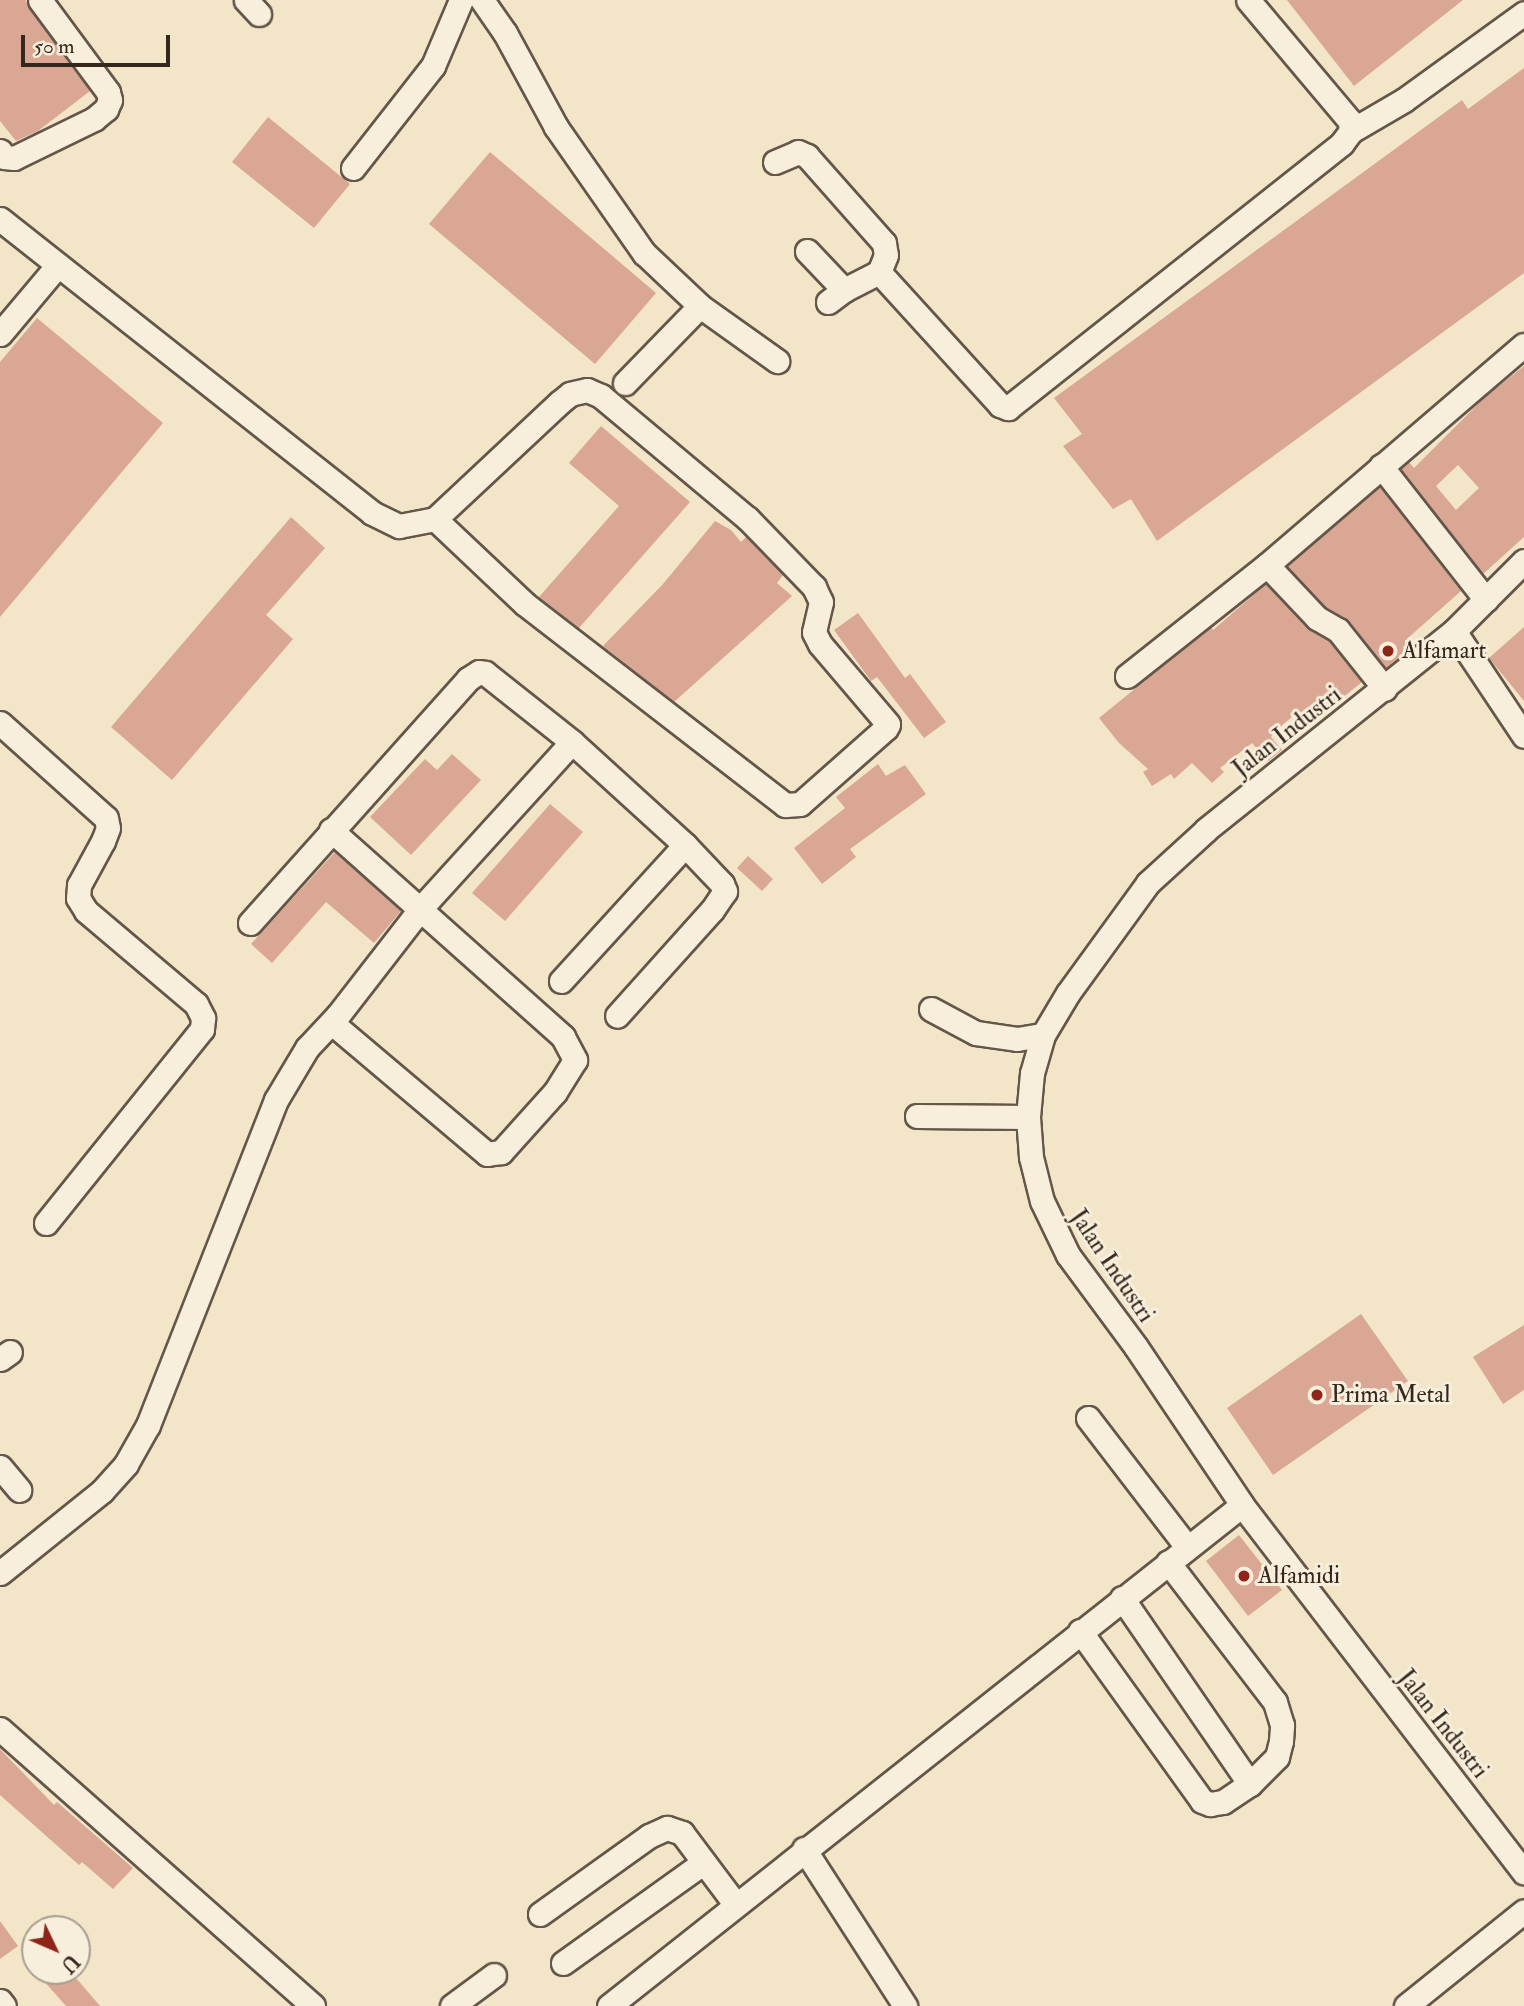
<!DOCTYPE html>
<style>
body{margin:0}
#map{position:relative;width:1524px;height:2006px;overflow:hidden;background:#f2e5c8;font-family:"IM FELL Double Pica",serif}
div>[style]{position:absolute}
[style*='--x']{left:calc(var(--x)*1px);top:calc(var(--y)*1px);width:calc(var(--w)*1px);rotate:calc(var(--a)*1deg)}
.building>*{inset:0;background:#daa795}
.roads{filter:drop-shadow(2px 0 #645648) drop-shadow(-2px 0 #645648) drop-shadow(0 2px #645648) drop-shadow(0 -2px #645648)}
.minor>*{height:23px;margin:-11.5px;padding:0 11.5px;transform-origin:11.5px;border-radius:11.5px;background:#f7eedb}
.dots>*{width:19px;height:19px;translate:-50% -50%;box-sizing:border-box;border:4px solid #f7eedb;border-radius:50%}
span{translate:-50% -50%;white-space:nowrap;text-align:center;line-height:1.15;-webkit-text-stroke:6px #f7eedb;paint-order:stroke}
.poi-label{font-size:24px;color:#34271e}
.left{translate:0 -50%;text-align:left}
.street-label{font-size:24px;color:#34271e}
.north{position:absolute;left:21px;top:1915px;width:70px;height:70px;box-sizing:border-box;background:#f7eedb;border:2px solid #a99e8f;border-radius:50%;rotate:134deg;font-size:19px;font-weight:700;line-height:28px;text-align:center;color:#34271e}
.north::after{content:'';display:block;margin:auto;width:24px;height:32px;background:#8f2418;clip-path:polygon(50% 0,100% 100%,50% 72%,0 100%)}
.scale{position:absolute;left:21px;top:35px;width:149px;height:32px;box-sizing:border-box;border:4px solid #34271e;border-top:0;padding-left:9px;font-size:21px;line-height:24px;white-space:nowrap;color:#34271e;-webkit-text-stroke:5px #f7eedb;paint-order:stroke}
</style>
<div id="map">
<div class="building">
<i style="clip-path:polygon(0 0,26px 0,29px 8px,90px 91px,38px 131px,16px 141px,0 121px)"></i>
<i style="clip-path:polygon(1287px 0,1463px 0,1354px 86px)"></i>
<i style="clip-path:polygon(1524px 68px,1524px 273px,1157px 541px,1131px 499px,1113px 509px,1063px 446px,1082px 434px,1054px 398px,1462px 100px,1468px 109px)"></i>
<i style="clip-path:polygon(268px 117px,350px 184px,314px 228px,232px 162px)"></i>
<i style="clip-path:polygon(490px 152px,656px 293px,595px 364px,429px 224px)"></i>
<i style="clip-path:polygon(37px 318px,163px 423px,0 617px,0 362px)"></i>
<i style="clip-path:polygon(evenodd,1524px 366px,1524px 537px,1483px 574px,1401px 469px,1409px 462px,1414px 468px,1484px 398px,1524px 366px,1458px 465px,1479px 488px,1456px 510px,1436px 486px,1458px 465px)"></i>
<i style="clip-path:polygon(601px 426px,690px 502px,579px 628px,539px 597px,619px 506px,569px 463px)"></i>
<i style="clip-path:polygon(1380px 487px,1461px 591px,1408px 638px,1414px 645px,1386px 668px,1349px 621px,1326px 607px,1287px 566px)"></i>
<i style="clip-path:polygon(291px 517px,325px 548px,266px 615px,293px 639px,172px 780px,111px 727px)"></i>
<i style="clip-path:polygon(715px 521px,731px 530px,741px 542px,746px 537px,783px 575px,777px 583px,792px 596px,674px 702px,603px 646px,663px 584px)"></i>
<i style="clip-path:polygon(1266px 584px,1307px 628px,1329px 641px,1362px 682px,1310px 724px,1299px 711px,1274px 732px,1271px 737px,1282px 750px,1268px 761px,1252px 743px,1220px 768px,1224px 772px,1212px 783px,1192px 763px,1174px 779px,1171px 774px,1152px 786px,1143px 772px,1148px 769px,1119px 743px,1099px 718px,1211px 627px,1213px 630px)"></i>
<i style="clip-path:polygon(858px 613px,905px 678px,910px 674px,946px 722px,924px 738px,877px 677px,871px 681px,834px 630px)"></i>
<i style="clip-path:polygon(1524px 627px,1524px 701px,1489px 658px)"></i>
<i style="clip-path:polygon(452px 754px,481px 780px,411px 855px,370px 817px,425px 759px,437px 770px)"></i>
<i style="clip-path:polygon(878px 764px,886px 776px,905px 765px,926px 794px,850px 849px,856px 857px,822px 884px,794px 848px,845px 808px,836px 797px)"></i>
<i style="clip-path:polygon(550px 804px,583px 832px,505px 921px,472px 893px)"></i>
<i style="clip-path:polygon(335px 852px,401px 911px,374px 943px,326px 902px,272px 963px,251px 944px)"></i>
<i style="clip-path:polygon(748px 856px,773px 879px,762px 891px,737px 868px)"></i>
<i style="clip-path:polygon(1361px 1314px,1408px 1381px,1273px 1475px,1227px 1408px)"></i>
<i style="clip-path:polygon(1524px 1325px,1524px 1390px,1503px 1404px,1473px 1357px)"></i>
<i style="clip-path:polygon(1239px 1535px,1282px 1590px,1248px 1616px,1206px 1561px)"></i>
<i style="clip-path:polygon(0 1749px,54px 1805px,57px 1802px,133px 1868px,113px 1889px,82px 1862px,79px 1865px,0 1795px)"></i>
<i style="clip-path:polygon(0 1921px,18px 1946px,0 1959px)"></i>
<i style="clip-path:polygon(35px 1971px,70px 1971px,100px 2006px,66px 2006px)"></i>
</div>
<div class="roads">
<div class="minor">
<i style="--x:246;--y:0;--w:19;--a:47"></i>
<i style="--x:482;--y:0;--w:40;--a:55.1"></i>
<i style="--x:505;--y:33;--w:107;--a:61.5"></i>
<i style="--x:556;--y:127;--w:154;--a:55.1"></i>
<i style="--x:644;--y:253;--w:77;--a:43.4"></i>
<i style="--x:700;--y:306;--w:95;--a:35.5"></i>
<i style="--x:1351;--y:131;--w:61;--a:-30.3"></i>
<i style="--x:1404;--y:100;--w:148;--a:-35.9"></i>
<i style="--x:0;--y:151;--w:7;--a:56"></i>
<i style="--x:4;--y:157;--w:10;--a:6"></i>
<i style="--x:14;--y:158;--w:89;--a:-26"></i>
<i style="--x:94;--y:119;--w:16;--a:-40"></i>
<i style="--x:106;--y:109;--w:10;--a:-66"></i>
<i style="--x:110;--y:100;--w:8;--a:-104"></i>
<i style="--x:108;--y:92;--w:114;--a:-126.5"></i>
<i style="--x:775;--y:162;--w:25;--a:-23"></i>
<i style="--x:798;--y:152;--w:10;--a:24"></i>
<i style="--x:807;--y:156;--w:116;--a:48.5"></i>
<i style="--x:884;--y:243;--w:12;--a:81"></i>
<i style="--x:886;--y:255;--w:18;--a:112"></i>
<i style="--x:879;--y:272;--w:180;--a:47.7"></i>
<i style="--x:1000;--y:405;--w:9;--a:21"></i>
<i style="--x:1008;--y:408;--w:426;--a:-38.4"></i>
<i style="--x:1342;--y:143;--w:15;--a:-53"></i>
<i style="--x:1351;--y:131;--w:10;--a:-96"></i>
<i style="--x:1350;--y:121;--w:158;--a:-130.1"></i>
<i style="--x:353;--y:168;--w:130;--a:-51.9"></i>
<i style="--x:433;--y:66;--w:72;--a:-67"></i>
<i style="--x:0;--y:219;--w:474;--a:38.3"></i>
<i style="--x:372;--y:513;--w:30;--a:26"></i>
<i style="--x:399;--y:526;--w:37;--a:-11"></i>
<i style="--x:435;--y:519;--w:124;--a:43.4"></i>
<i style="--x:525;--y:604;--w:329;--a:37.7"></i>
<i style="--x:785;--y:805;--w:15;--a:-4"></i>
<i style="--x:800;--y:804;--w:115;--a:-41.5"></i>
<i style="--x:886;--y:728;--w:4;--a:-63"></i>
<i style="--x:888;--y:724;--w:105;--a:-130.4"></i>
<i style="--x:820;--y:644;--w:13;--a:-117"></i>
<i style="--x:814;--y:632;--w:31;--a:-77"></i>
<i style="--x:821;--y:602;--w:17;--a:-115"></i>
<i style="--x:814;--y:587;--w:95;--a:-134.1"></i>
<i style="--x:748;--y:519;--w:192;--a:-140.1"></i>
<i style="--x:601;--y:396;--w:15;--a:-157"></i>
<i style="--x:587;--y:390;--w:17;--a:167"></i>
<i style="--x:570;--y:394;--w:13;--a:141"></i>
<i style="--x:560;--y:402;--w:171;--a:136.9"></i>
<i style="--x:807;--y:251;--w:54;--a:46.5"></i>
<i style="--x:828;--y:302;--w:20;--a:-37"></i>
<i style="--x:844;--y:290;--w:39;--a:-27"></i>
<i style="--x:0;--y:334;--w:90;--a:-50"></i>
<i style="--x:625;--y:383;--w:107;--a:-45.8"></i>
<i style="--x:1381;--y:466;--w:170;--a:51.9"></i>
<i style="--x:1524;--y:561;--w:99;--a:135"></i>
<i style="--x:1454;--y:631;--w:318;--a:141.3"></i>
<i style="--x:1206;--y:830;--w:79;--a:137.6"></i>
<i style="--x:1148;--y:883;--w:136;--a:126"></i>
<i style="--x:1068;--y:993;--w:49;--a:120.8"></i>
<i style="--x:1043;--y:1035;--w:40;--a:106"></i>
<i style="--x:1032;--y:1073;--w:44;--a:95.2"></i>
<i style="--x:1028;--y:1117;--w:40;--a:85.7"></i>
<i style="--x:1031;--y:1157;--w:45;--a:76"></i>
<i style="--x:1042;--y:1201;--w:60;--a:64.3"></i>
<i style="--x:1068;--y:1255;--w:114;--a:53.5"></i>
<i style="--x:1136;--y:1347;--w:190;--a:56.1"></i>
<i style="--x:1242;--y:1505;--w:463;--a:52.5"></i>
<i style="--x:1267;--y:565;--w:73;--a:46.7"></i>
<i style="--x:1317;--y:618;--w:24;--a:30"></i>
<i style="--x:1338;--y:630;--w:75;--a:51.5"></i>
<i style="--x:1454;--y:631;--w:126;--a:56.3"></i>
<i style="--x:1127;--y:676;--w:179;--a:-38.4"></i>
<i style="--x:1267;--y:565;--w:338;--a:-40.6"></i>
<i style="--x:0;--y:723;--w:142;--a:41.9"></i>
<i style="--x:106;--y:818;--w:10;--a:79"></i>
<i style="--x:108;--y:828;--w:14;--a:111"></i>
<i style="--x:103;--y:841;--w:50;--a:118.6"></i>
<i style="--x:79;--y:885;--w:13;--a:94"></i>
<i style="--x:78;--y:898;--w:15;--a:58"></i>
<i style="--x:86;--y:911;--w:144;--a:40.2"></i>
<i style="--x:196;--y:1004;--w:16;--a:63"></i>
<i style="--x:203;--y:1018;--w:11;--a:95"></i>
<i style="--x:202;--y:1029;--w:249;--a:128.8"></i>
<i style="--x:331;--y:830;--w:311;--a:41.7"></i>
<i style="--x:563;--y:1037;--w:26;--a:62"></i>
<i style="--x:575;--y:1060;--w:38;--a:122"></i>
<i style="--x:555;--y:1092;--w:81;--a:132"></i>
<i style="--x:501;--y:1152;--w:14;--a:172"></i>
<i style="--x:487;--y:1154;--w:203;--a:-139.8"></i>
<i style="--x:250;--y:923;--w:327;--a:-48.2"></i>
<i style="--x:468;--y:679;--w:13;--a:-32"></i>
<i style="--x:479;--y:672;--w:6;--a:9"></i>
<i style="--x:485;--y:673;--w:111;--a:38.4"></i>
<i style="--x:572;--y:742;--w:153;--a:42.3"></i>
<i style="--x:685;--y:845;--w:54;--a:46.5"></i>
<i style="--x:722;--y:884;--w:8;--a:67"></i>
<i style="--x:725;--y:891;--w:23;--a:124"></i>
<i style="--x:712;--y:910;--w:142;--a:131.9"></i>
<i style="--x:561;--y:981;--w:184;--a:-47.6"></i>
<i style="--x:931;--y:1009;--w:51;--a:28.1"></i>
<i style="--x:976;--y:1033;--w:41;--a:8.3"></i>
<i style="--x:1017;--y:1039;--w:26;--a:-9"></i>
<i style="--x:917;--y:1116;--w:111;--a:0.5"></i>
<i style="--x:0;--y:1359;--w:12;--a:-35"></i>
<i style="--x:1088;--y:1418;--w:163;--a:52.5"></i>
<i style="--x:0;--y:1467;--w:30;--a:50"></i>
<i style="--x:0;--y:1573;--w:131;--a:-38.8"></i>
<i style="--x:102;--y:1491;--w:36;--a:-48"></i>
<i style="--x:126;--y:1464;--w:45;--a:-60.6"></i>
<i style="--x:148;--y:1425;--w:349;--a:-68.5"></i>
<i style="--x:276;--y:1100;--w:61;--a:-59.2"></i>
<i style="--x:307;--y:1048;--w:45;--a:-46.8"></i>
<i style="--x:338;--y:1015;--w:135;--a:-52.2"></i>
<i style="--x:421;--y:908;--w:224;--a:-47.7"></i>
<i style="--x:1122;--y:1598;--w:226;--a:55.5"></i>
<i style="--x:1080;--y:1631;--w:209;--a:54.3"></i>
<i style="--x:1202;--y:1801;--w:9;--a:21"></i>
<i style="--x:1210;--y:1804;--w:13;--a:-9"></i>
<i style="--x:1223;--y:1802;--w:32;--a:-34"></i>
<i style="--x:1250;--y:1784;--w:38;--a:-45"></i>
<i style="--x:1277;--y:1757;--w:16;--a:-76"></i>
<i style="--x:1281;--y:1741;--w:16;--a:-86"></i>
<i style="--x:1282;--y:1725;--w:24;--a:-107"></i>
<i style="--x:1275;--y:1702;--w:176;--a:-127.4"></i>
<i style="--x:0;--y:1729;--w:418;--a:41.5"></i>
<i style="--x:804;--y:1849;--w:187;--a:57.2"></i>
<i style="--x:540;--y:1914;--w:134;--a:-35.6"></i>
<i style="--x:649;--y:1836;--w:20;--a:-24"></i>
<i style="--x:667;--y:1828;--w:16;--a:18"></i>
<i style="--x:682;--y:1833;--w:90;--a:53.1"></i>
<i style="--x:563;--y:1963;--w:173;--a:-35.6"></i>
<i style="--x:0;--y:2001;--w:6;--a:51"></i>
<i style="--x:452;--y:2006;--w:52;--a:-36.4"></i>
<i style="--x:609;--y:2006;--w:807;--a:-38.36"></i>
<i style="--x:1406;--y:2006;--w:151;--a:-38.8"></i>
</div>
</div>
<div class="dots">
<i style="left:1388px;top:651px;background:#8f2418"></i>
<i style="left:1317px;top:1395px;background:#8f2418"></i>
<i style="left:1244px;top:1576px;background:#8f2418"></i>
</div>
<div class="poi-label">
<span class="left" style="left:1402px;top:651px">Alfamart</span>
<span class="left" style="left:1331px;top:1395px">Prima Metal</span>
<span class="left" style="left:1258px;top:1576px">Alfamidi</span>
</div>
<div class="street-label">
<span style="left:1287px;top:732px;rotate:-38deg">Jalan Industri</span>
<span style="left:1112px;top:1266px;rotate:56deg">Jalan Industri</span>
<span style="left:1443px;top:1724px;rotate:52deg">Jalan Industri</span>
</div>
<div class="north">U</div>
<div class="scale">50 m</div>
</div>
